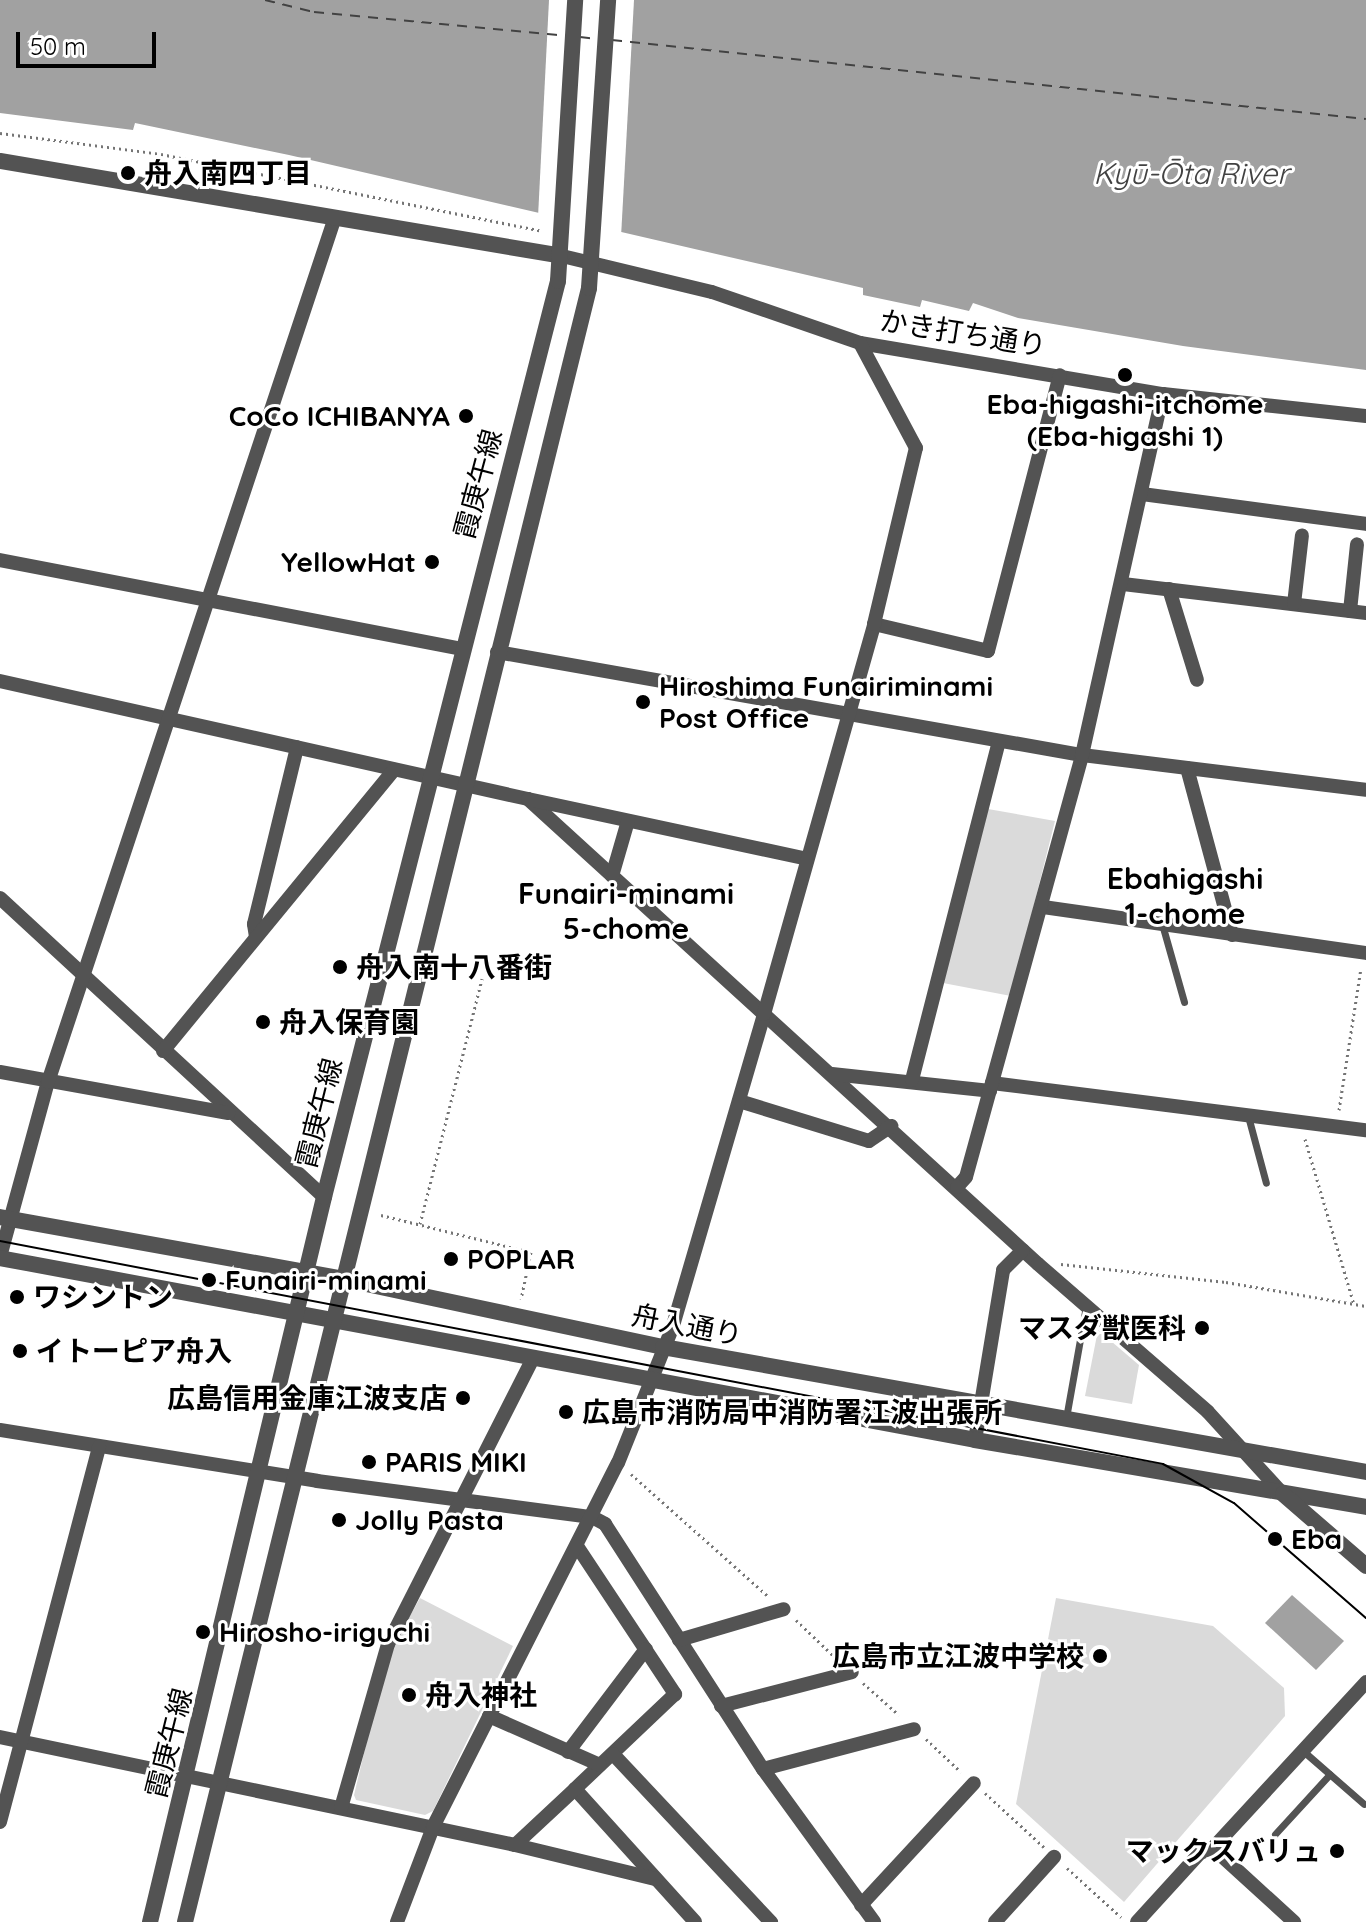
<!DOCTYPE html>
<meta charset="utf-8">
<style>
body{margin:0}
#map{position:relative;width:1366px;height:1922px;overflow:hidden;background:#fff;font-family:Quicksand,"Noto Sans JP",sans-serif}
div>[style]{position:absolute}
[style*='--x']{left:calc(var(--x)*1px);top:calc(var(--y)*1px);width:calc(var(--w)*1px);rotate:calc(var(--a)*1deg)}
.green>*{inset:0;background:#dadada}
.water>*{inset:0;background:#a1a1a1}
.pier>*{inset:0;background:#fff}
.ferry>*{height:2px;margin-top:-1px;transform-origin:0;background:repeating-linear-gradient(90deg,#424242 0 10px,transparent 0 18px)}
.path>*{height:3px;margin-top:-1.5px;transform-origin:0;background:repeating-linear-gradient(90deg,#757575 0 2px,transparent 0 6px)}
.service>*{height:7px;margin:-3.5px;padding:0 3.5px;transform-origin:3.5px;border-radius:3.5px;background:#535353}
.minor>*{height:14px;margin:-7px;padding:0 7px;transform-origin:7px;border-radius:7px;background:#535353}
.tertiary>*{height:16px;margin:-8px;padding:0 8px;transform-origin:8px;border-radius:8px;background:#535353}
.tram>*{height:2px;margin:-1px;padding:0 1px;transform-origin:1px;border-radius:1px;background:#000}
.dots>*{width:22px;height:22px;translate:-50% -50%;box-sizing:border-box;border:4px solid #fff;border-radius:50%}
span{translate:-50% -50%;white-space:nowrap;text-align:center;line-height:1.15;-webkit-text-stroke:6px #fff;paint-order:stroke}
.poi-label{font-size:28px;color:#000;font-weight:700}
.left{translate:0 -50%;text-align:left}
.right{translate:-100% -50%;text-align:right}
.street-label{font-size:28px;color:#000}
.water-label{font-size:30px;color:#424242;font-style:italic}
.neighbourhood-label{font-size:30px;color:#000;font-weight:700}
.scale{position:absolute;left:16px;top:32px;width:140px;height:36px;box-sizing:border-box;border:4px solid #000;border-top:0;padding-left:10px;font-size:24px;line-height:28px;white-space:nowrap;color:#000;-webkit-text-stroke:6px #fff;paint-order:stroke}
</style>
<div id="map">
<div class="green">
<i style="clip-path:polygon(988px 809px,1055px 821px,1011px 996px,943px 983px)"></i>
<i style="clip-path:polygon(1098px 1330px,1139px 1365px,1132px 1404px,1085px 1396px)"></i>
<i style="clip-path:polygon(420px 1598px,513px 1646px,433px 1811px,425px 1815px,356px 1800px,354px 1795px,387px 1657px)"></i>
<i style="clip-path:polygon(1056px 1598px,1213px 1626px,1284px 1688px,1285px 1716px,1124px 1902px,1016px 1804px)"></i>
</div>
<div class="water">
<i style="clip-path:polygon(0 0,1366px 0,1366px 370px,1183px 346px,1018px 318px,973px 303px,969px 311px,922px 300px,920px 307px,863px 295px,863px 288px,289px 155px,135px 123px,133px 130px,0 113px)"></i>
<i style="clip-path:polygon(1292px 1595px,1344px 1641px,1316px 1670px,1265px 1623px)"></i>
</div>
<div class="pier">
<i style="clip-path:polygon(549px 0,634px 0,621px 237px,538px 217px)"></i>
</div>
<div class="ferry">
<i style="--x:265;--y:0;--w:50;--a:13.8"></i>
<i style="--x:314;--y:12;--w:253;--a:5.4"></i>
<i style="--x:580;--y:37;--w:17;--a:7"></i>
<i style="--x:612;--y:40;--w:758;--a:5.98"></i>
</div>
<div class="path">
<i style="--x:0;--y:133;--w:162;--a:7.4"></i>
<i style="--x:161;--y:154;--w:386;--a:11.4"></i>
<i style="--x:1339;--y:1110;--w:144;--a:-81.2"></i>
<i style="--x:1305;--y:1139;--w:172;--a:73.5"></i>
<i style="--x:381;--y:1215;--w:154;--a:13.9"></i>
<i style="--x:531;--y:1252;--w:48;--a:102"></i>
<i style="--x:420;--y:1224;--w:253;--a:-75.8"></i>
<i style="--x:1061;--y:1264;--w:166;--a:6.2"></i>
<i style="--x:1226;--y:1282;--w:142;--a:9.7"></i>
<i style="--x:631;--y:1474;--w:185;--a:41.7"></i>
<i style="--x:796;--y:1620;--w:57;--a:43.6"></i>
<i style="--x:863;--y:1683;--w:48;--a:41.6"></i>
<i style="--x:926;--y:1739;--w:48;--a:43.3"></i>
<i style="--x:985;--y:1793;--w:80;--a:42.5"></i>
<i style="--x:1067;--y:1868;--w:73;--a:42.2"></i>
</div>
<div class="service">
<i style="--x:1162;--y:924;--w:81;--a:74.2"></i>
<i style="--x:1248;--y:1116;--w:69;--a:75"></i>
<i style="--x:1066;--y:1418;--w:114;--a:-79.9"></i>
<i style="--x:1302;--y:1750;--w:82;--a:41.1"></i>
<i style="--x:1275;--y:1834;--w:81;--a:-47.5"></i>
</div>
<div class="minor">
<i style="--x:562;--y:256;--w:154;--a:13.5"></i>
<i style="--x:712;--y:292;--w:157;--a:19"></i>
<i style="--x:860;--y:343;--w:307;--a:9.6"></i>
<i style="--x:1163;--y:394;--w:204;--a:6.2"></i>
<i style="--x:1142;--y:494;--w:226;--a:7.6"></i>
<i style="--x:0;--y:560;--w:470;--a:10.9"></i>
<i style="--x:1123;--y:584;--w:245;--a:6.8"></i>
<i style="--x:1169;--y:589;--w:95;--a:72.9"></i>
<i style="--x:1294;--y:604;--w:69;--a:-83.4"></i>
<i style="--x:1350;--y:611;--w:67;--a:-84"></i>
<i style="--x:874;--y:624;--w:117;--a:13.3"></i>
<i style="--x:988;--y:651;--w:285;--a:-75.4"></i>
<i style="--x:497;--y:652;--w:594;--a:9.99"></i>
<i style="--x:1082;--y:755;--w:286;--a:7"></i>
<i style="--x:0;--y:681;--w:541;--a:12.6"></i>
<i style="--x:528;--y:799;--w:690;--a:42.36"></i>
<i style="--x:1038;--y:1264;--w:225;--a:41"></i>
<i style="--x:1208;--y:1412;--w:111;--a:47.6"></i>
<i style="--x:1187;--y:768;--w:173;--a:74.9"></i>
<i style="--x:528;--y:799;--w:285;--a:12.1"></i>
<i style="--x:612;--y:876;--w:57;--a:-73.8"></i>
<i style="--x:0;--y:898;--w:441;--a:42.7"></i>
<i style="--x:1043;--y:907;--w:326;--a:8.1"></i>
<i style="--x:256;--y:937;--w:13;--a:-99"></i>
<i style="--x:254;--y:924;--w:182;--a:-76.3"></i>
<i style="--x:163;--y:1051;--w:364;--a:-50.6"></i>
<i style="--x:0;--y:1072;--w:232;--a:10.2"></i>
<i style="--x:832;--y:1074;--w:159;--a:6.1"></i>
<i style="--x:912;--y:1080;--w:350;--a:-75.6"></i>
<i style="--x:992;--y:1083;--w:377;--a:7.2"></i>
<i style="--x:739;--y:1101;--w:136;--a:17.1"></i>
<i style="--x:869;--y:1141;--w:27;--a:-34"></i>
<i style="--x:957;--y:1187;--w:13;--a:-48"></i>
<i style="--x:966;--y:1177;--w:438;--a:-74.6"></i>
<i style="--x:1082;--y:755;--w:370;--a:-77.4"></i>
<i style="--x:0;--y:1257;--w:181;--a:-74.7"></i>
<i style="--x:48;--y:1082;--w:911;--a:-71.64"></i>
<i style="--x:0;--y:1430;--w:321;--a:9.1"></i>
<i style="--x:317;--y:1481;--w:277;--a:7.5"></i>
<i style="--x:592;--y:1517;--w:15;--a:28"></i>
<i style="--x:605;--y:1524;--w:292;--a:57.2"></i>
<i style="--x:763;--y:1769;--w:189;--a:54"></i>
<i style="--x:975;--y:1440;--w:172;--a:-80.6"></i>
<i style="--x:1003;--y:1270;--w:28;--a:-45"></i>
<i style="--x:577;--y:1546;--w:178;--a:56.5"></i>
<i style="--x:675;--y:1694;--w:138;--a:136.5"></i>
<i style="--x:575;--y:1789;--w:179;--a:47.9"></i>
<i style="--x:679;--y:1640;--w:109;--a:-16.4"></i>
<i style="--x:721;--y:1706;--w:135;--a:-14.5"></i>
<i style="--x:489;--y:1716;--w:121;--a:23.8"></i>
<i style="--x:0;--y:1737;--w:526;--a:11.84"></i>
<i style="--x:515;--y:1845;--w:82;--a:-43"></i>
<i style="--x:568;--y:1752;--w:129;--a:-52.9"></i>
<i style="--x:613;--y:1754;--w:231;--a:46.8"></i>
<i style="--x:763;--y:1769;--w:156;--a:-14.8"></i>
<i style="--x:341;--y:1808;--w:171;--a:-74"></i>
<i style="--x:388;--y:1644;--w:321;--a:-63.1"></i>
<i style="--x:0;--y:1822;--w:388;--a:-75.2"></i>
<i style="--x:515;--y:1845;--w:145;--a:13.6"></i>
<i style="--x:1213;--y:1848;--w:110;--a:42.4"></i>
<i style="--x:861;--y:1905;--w:166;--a:-47.2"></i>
<i style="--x:397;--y:1922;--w:102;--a:-69.2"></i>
<i style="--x:433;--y:1827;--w:408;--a:-63.1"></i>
<i style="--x:618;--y:1463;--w:144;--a:-68.1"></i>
<i style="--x:672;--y:1329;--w:328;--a:-73.7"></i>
<i style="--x:764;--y:1014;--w:405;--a:-74.2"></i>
<i style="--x:874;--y:624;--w:181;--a:-76.6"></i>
<i style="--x:916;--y:448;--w:119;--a:-118.1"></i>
<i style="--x:995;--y:1922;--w:88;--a:-47.8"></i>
<i style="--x:1137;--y:1922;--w:93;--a:-47.6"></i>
<i style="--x:1200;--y:1853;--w:14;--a:-21"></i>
<i style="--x:1213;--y:1848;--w:226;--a:-47.3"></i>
</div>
<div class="tertiary">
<i style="--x:0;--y:161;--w:570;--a:9.59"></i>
<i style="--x:0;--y:1217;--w:349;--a:10.2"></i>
<i style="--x:343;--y:1279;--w:327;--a:12"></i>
<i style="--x:663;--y:1347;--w:714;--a:10.08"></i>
<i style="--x:0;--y:1258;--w:992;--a:10.57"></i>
<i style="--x:975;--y:1440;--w:397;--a:9.7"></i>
<i style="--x:1283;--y:1494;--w:110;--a:40.9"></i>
<i style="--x:150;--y:1922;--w:746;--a:-76.5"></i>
<i style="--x:324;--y:1197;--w:945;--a:-75.67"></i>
<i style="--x:558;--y:281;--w:282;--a:-86.5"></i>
<i style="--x:185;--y:1922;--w:1683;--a:-76.11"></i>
<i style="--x:589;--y:288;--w:289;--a:-86.2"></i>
</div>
<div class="tram">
<i style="--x:0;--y:1241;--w:1184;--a:10.85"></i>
<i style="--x:1163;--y:1464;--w:81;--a:28.8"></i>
<i style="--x:1234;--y:1503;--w:175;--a:41.1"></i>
</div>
<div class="dots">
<i style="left:128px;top:173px;background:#000"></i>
<i style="left:1125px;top:375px;background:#000"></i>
<i style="left:466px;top:416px;background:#000"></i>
<i style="left:432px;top:562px;background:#000"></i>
<i style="left:643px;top:702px;background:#000"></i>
<i style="left:340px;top:967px;background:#000"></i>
<i style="left:263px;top:1022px;background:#000"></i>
<i style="left:451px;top:1259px;background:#000"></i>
<i style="left:209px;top:1280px;background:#000"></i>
<i style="left:17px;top:1297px;background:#000"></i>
<i style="left:1202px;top:1328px;background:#000"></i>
<i style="left:20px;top:1351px;background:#000"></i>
<i style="left:463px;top:1398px;background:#000"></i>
<i style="left:566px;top:1412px;background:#000"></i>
<i style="left:369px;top:1462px;background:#000"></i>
<i style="left:339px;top:1520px;background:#000"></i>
<i style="left:1275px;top:1539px;background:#000"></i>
<i style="left:203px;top:1632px;background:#000"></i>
<i style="left:1100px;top:1656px;background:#000"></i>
<i style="left:409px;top:1695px;background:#000"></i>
<i style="left:1337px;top:1851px;background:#000"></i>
</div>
<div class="poi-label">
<span class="left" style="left:144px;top:173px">舟入南四丁目</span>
<span style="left:1125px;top:420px">Eba-higashi-itchome<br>(Eba-higashi 1)</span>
<span class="right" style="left:450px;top:416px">CoCo ICHIBANYA</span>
<span class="right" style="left:416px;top:562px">YellowHat</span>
<span class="left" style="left:659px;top:702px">Hiroshima Funairiminami<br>Post Office</span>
<span class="left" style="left:356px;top:967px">舟入南十八番街</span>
<span class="left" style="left:279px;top:1022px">舟入保育園</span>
<span class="left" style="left:467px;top:1259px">POPLAR</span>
<span class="left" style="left:225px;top:1280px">Funairi-minami</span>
<span class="left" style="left:33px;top:1297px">ワシントン</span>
<span class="right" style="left:1186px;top:1328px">マスダ獣医科</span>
<span class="left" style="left:36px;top:1351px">イトーピア舟入</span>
<span class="right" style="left:447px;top:1398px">広島信用金庫江波支店</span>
<span class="left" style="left:582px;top:1412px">広島市消防局中消防署江波出張所</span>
<span class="left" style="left:385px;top:1462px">PARIS MIKI</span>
<span class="left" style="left:355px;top:1520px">Jolly Pasta</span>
<span class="left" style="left:1291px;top:1539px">Eba</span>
<span class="left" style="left:219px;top:1632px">Hirosho-iriguchi</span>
<span class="right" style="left:1084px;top:1656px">広島市立江波中学校</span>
<span class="left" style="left:425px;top:1695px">舟入神社</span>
<span class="right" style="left:1321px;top:1851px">マックスバリュ</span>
</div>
<div class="street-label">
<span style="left:963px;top:333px;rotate:9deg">かき打ち通り</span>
<span style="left:478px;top:484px;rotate:-75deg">霞庚午線</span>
<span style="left:319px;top:1113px;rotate:-76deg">霞庚午線</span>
<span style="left:687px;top:1325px;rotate:11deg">舟入通り</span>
<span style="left:169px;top:1743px;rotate:-76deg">霞庚午線</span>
</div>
<div class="water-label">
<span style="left:1191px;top:173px">Kyū-Ōta River</span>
</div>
<div class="neighbourhood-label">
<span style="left:1185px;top:895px">Ebahigashi<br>1-chome</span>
<span style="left:626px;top:910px">Funairi-minami<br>5-chome</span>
</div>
<div class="scale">50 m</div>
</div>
